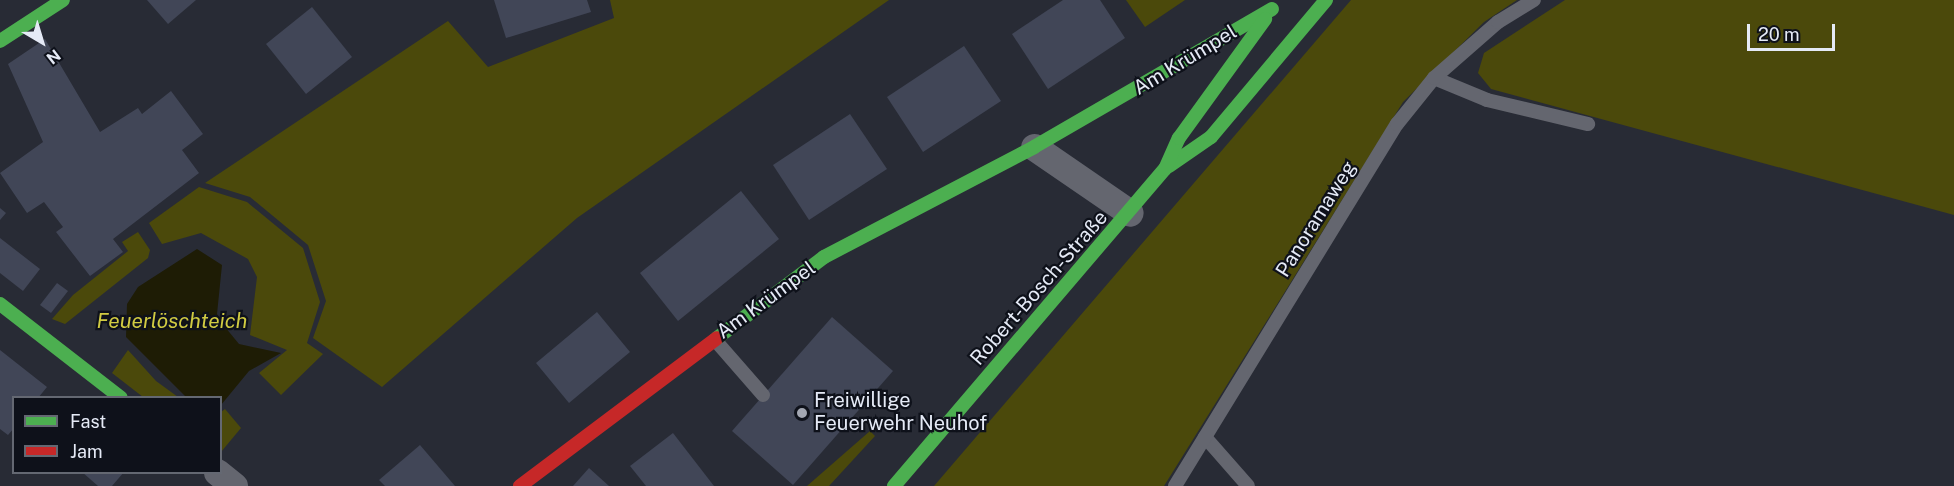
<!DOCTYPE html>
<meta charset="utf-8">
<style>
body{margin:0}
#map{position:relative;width:1954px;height:486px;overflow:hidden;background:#282b35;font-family:"Public Sans",sans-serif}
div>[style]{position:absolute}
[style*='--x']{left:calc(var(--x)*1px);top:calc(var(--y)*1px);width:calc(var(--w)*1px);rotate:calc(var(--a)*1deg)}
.green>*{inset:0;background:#4b490b}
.water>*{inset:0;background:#1e1c05}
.building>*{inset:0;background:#414657}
.lane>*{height:14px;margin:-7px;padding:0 7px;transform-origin:7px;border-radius:7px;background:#64666f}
.street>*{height:27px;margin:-13.5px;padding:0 13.5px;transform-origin:13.5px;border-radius:13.5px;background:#64666f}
.fast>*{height:14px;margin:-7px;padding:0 7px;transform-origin:7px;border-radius:7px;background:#4caf50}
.jam>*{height:14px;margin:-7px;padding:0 7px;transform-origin:7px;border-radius:7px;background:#c62828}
.dots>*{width:16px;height:16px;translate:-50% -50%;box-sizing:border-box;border:3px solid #0e111a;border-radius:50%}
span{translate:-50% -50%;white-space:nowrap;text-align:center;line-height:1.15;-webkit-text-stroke:4.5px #0e111a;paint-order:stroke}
.street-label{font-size:20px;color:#e5eaf6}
.poi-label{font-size:20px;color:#e5eaf6}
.left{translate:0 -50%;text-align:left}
.water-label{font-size:21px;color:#d1cb42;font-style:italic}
.legend{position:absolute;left:12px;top:396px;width:210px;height:78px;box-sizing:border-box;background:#0e111a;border:2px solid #646872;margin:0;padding:8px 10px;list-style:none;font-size:18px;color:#e5eaf6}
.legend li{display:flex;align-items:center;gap:12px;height:30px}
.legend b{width:30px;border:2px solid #646872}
.north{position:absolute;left:12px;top:12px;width:60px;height:60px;-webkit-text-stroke:4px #0e111a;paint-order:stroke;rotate:142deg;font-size:16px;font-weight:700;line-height:24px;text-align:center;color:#e5eaf6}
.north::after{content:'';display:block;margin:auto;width:21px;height:27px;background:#e5eaf6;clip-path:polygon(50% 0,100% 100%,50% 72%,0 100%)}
.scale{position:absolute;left:1747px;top:24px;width:88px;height:27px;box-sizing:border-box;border:3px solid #e5eaf6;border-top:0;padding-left:8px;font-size:18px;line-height:21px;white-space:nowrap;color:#e5eaf6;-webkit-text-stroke:4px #0e111a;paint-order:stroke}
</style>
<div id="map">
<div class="green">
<i style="clip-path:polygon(610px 0,889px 0,577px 218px,382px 387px,313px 338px,326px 301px,308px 245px,250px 197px,205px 183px,448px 21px,488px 67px,614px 18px)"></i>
<i style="clip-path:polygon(1126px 0,1185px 0,1145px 27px)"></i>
<i style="clip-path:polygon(1351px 0,1517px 0,1484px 22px,1403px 102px,1164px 486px,934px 486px)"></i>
<i style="clip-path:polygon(1565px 0,1954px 0,1954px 215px,1491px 89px,1478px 73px,1484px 53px)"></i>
<i style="clip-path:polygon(199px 187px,247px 202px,303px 248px,320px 302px,307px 343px,323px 354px,281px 395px,259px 373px,287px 350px,250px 335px,257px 277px,248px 259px,201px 233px,162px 244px,149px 223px)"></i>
<i style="clip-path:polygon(138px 232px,150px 250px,148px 258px,65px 324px,52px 319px,73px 295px,128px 251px,122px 242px)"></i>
<i style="clip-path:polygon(128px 350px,156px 381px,178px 397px,143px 397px,112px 373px)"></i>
<i style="clip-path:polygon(225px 409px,241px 428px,221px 452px,221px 412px)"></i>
<i style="clip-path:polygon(870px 431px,875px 436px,829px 486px,807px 486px)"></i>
</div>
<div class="water">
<i style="clip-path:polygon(197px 249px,222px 265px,217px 314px,225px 327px,239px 344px,281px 353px,249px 371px,221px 405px,220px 398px,186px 397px,126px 337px,127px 304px,138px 287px)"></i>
</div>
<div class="building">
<i style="clip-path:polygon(147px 0,196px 0,168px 24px)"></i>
<i style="clip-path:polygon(494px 0,587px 0,591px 12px,506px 38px)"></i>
<i style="clip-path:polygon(1063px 0,1100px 0,1125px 38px,1048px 89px,1012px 34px)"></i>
<i style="clip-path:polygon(312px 7px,352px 57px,306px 94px,266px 44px)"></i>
<i style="clip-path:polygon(45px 39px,100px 132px,138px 108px,142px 114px,171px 91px,203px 134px,182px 150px,199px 173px,113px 239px,123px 252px,90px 276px,56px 232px,63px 227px,44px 202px,27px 213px,0 173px,43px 142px,8px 64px)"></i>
<i style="clip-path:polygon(964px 46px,1001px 101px,923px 152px,887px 97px)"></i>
<i style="clip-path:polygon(850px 114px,887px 169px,809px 220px,773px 165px)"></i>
<i style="clip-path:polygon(741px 191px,779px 239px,678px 321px,640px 273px)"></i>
<i style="clip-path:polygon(0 208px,6px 213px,0 220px)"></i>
<i style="clip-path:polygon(0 238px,40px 269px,23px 291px,0 273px)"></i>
<i style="clip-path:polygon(57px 283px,68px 291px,51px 313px,40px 305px)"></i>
<i style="clip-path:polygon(597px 312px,630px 352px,569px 403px,536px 363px)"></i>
<i style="clip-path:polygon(832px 317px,893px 371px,793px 485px,732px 431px)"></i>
<i style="clip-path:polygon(0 350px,47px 387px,38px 398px,14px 398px,14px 428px,8px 435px,0 429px)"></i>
<i style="clip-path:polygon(673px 433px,714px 486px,646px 486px,630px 466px)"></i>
<i style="clip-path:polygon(420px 445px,455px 486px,385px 486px,379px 480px)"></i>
<i style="clip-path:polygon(589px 468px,609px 486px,573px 486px)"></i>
<i style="clip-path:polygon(82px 472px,124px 472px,112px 486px,98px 486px)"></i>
</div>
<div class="lane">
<i style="--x:1434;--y:78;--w:57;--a:22.5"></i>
<i style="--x:1487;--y:100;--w:104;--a:13.4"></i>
<i style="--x:715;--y:340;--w:73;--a:48.9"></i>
<i style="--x:1205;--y:437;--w:65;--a:48.7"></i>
<i style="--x:1175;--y:486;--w:425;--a:-58.5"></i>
<i style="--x:1397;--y:124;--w:59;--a:-51.2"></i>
<i style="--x:1434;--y:78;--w:85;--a:-41.2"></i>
<i style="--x:1498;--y:22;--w:42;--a:-31.4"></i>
</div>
<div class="street">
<i style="--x:1034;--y:147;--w:116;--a:34.5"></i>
<i style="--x:217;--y:472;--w:22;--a:39"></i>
</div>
<div class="fast">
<i style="--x:0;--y:41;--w:75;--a:-33.1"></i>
<i style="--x:1169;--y:166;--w:51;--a:-34.6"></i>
<i style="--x:1211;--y:137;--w:179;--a:-50"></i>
<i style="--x:0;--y:304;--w:153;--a:37.8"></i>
<i style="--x:717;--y:338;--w:134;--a:-37.1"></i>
<i style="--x:824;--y:257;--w:237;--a:-27.6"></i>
<i style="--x:1034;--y:147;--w:275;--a:-30.1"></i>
<i style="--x:894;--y:486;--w:417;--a:-49.5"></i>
<i style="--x:1165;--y:169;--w:34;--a:-66"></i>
<i style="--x:1179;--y:138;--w:147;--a:-54.1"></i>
</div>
<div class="jam">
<i style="--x:520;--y:486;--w:246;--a:-36.9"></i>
</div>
<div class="dots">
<i style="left:802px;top:413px;background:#a3a7b2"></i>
</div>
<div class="street-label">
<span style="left:1185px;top:60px;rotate:-31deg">Am Krümpel</span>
<span style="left:1316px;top:219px;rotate:-58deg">Panoramaweg</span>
<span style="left:1039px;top:288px;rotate:-49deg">Robert-Bosch-Straße</span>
<span style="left:766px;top:300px;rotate:-36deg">Am Krümpel</span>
</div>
<div class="poi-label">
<span class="left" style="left:814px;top:412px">Freiwillige<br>Feuerwehr Neuhof</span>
</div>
<div class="water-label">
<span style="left:172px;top:321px">Feuerlöschteich</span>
</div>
<ul class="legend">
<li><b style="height:8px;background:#4caf50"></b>Fast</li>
<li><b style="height:8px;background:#c62828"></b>Jam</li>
</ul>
<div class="north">N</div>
<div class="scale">20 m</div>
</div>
